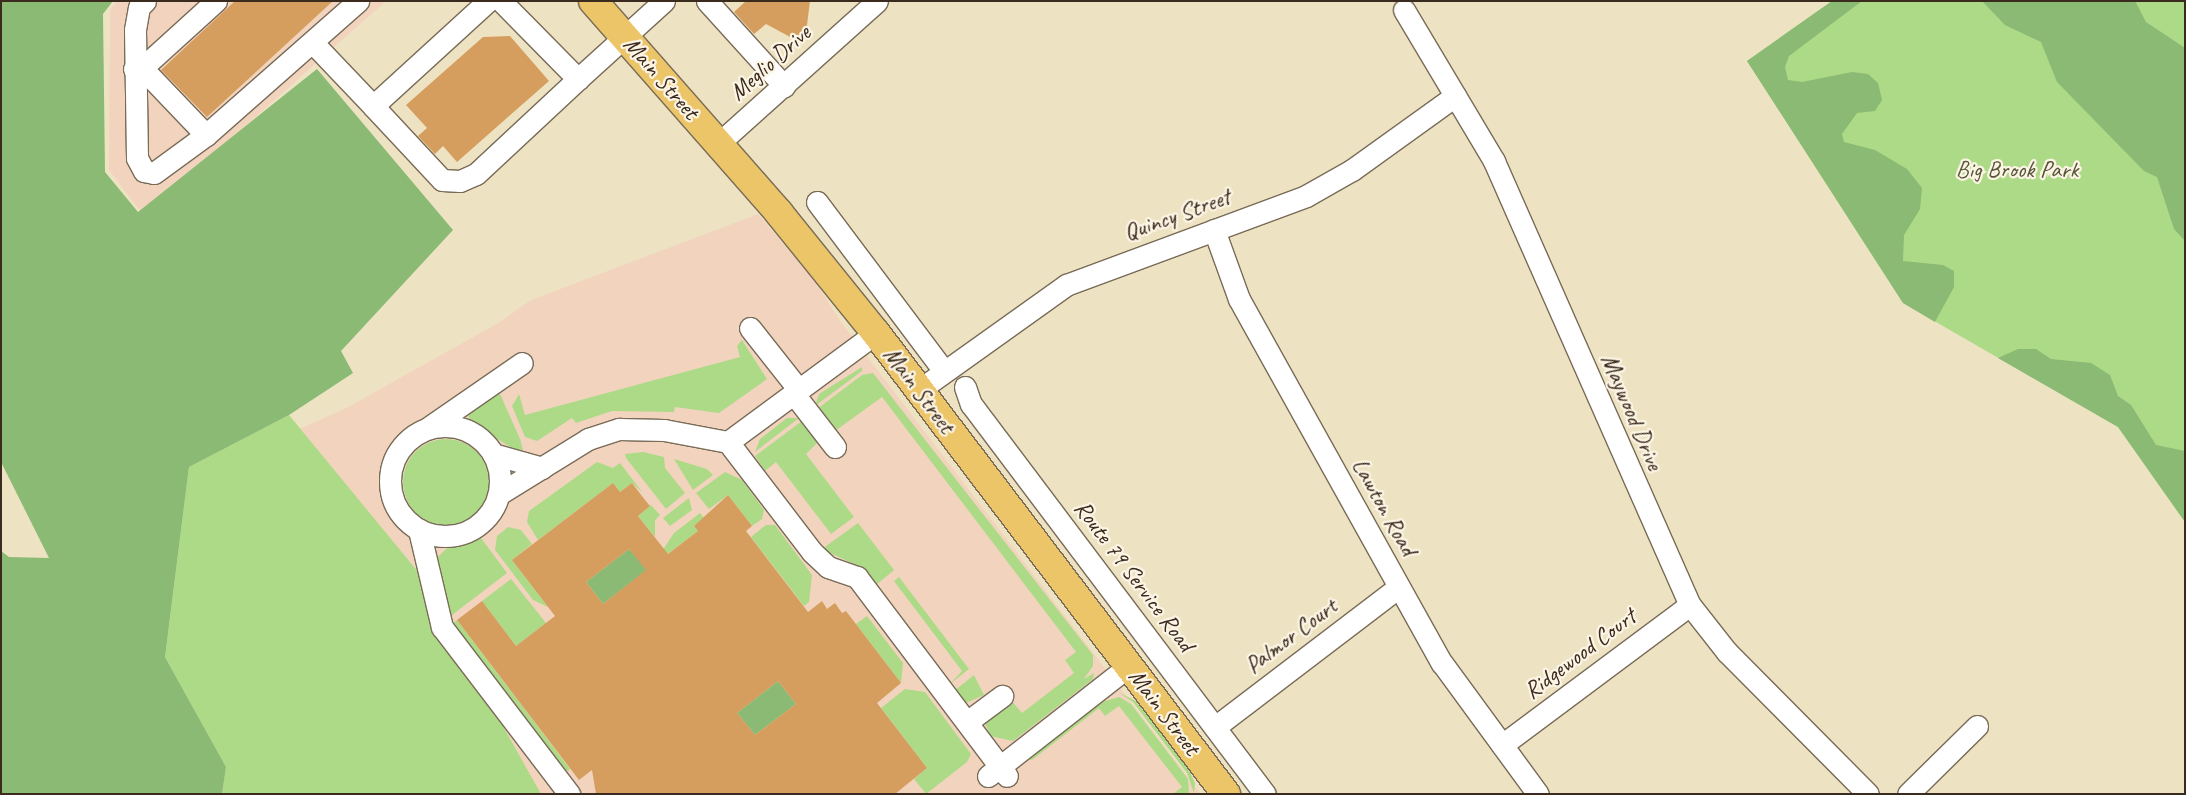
<!DOCTYPE html>
<style>
body{margin:0}
#map{position:relative;width:2186px;height:795px;overflow:hidden;background:#ede3c2;font-family:Caveat,sans-serif}
div>[style]{position:absolute}
[style*='--x']{left:calc(var(--x)*1px);top:calc(var(--y)*1px);width:calc(var(--w)*1px);rotate:calc(var(--a)*1deg)}
.built>*{inset:0;background:#f2d4be}
.green>*{inset:0;background:#adda87}
.round{border-radius:50%}
.forest>*{inset:0;background:#8aba74}
.building>*{inset:0;background:#d69e5e}
.roads{filter:drop-shadow(1px 0 #796b57) drop-shadow(-1px 0 #796b57) drop-shadow(0 1px #796b57) drop-shadow(0 -1px #796b57)}
.minor>*{height:21px;margin:-10.5px;padding:0 10.5px;transform-origin:10.5px;border-radius:10.5px;background:#fff}
.minor>.ring{margin:-10.5px;padding:0;box-sizing:content-box;background:none;border:21px solid #fff;border-radius:50%}
.major>*{height:28px;margin:-14px;padding:0 14px;transform-origin:14px;border-radius:14px;background:#ecc569}
span{translate:-50% -50%;white-space:nowrap;text-align:center;line-height:1.15;-webkit-text-stroke:4.5px #fcf5e5;paint-order:stroke}
.street-label{font-size:24px;color:#3b2a1e}
.park-label{font-size:24px;color:#585638}
.frame{position:absolute;inset:0;border:2px solid #3b2a1e;pointer-events:none}
</style>
<div id="map">
<div class="built">
<i style="clip-path:polygon(117px 1px,386px 1px,144px 216px,109px 170px,110px 10px)"></i>
<i style="clip-path:polygon(758px 214px,814px 280px,841px 322px,1201px 794px,221px 794px,173px 636px,206px 472px,350px 406px,500px 322px,531px 300px)"></i>
</div>
<div class="green">
<i style="clip-path:polygon(1832px 1px,2185px 1px,2185px 522px,2118px 427px,1903px 303px,1747px 61px)"></i>
<i style="clip-path:polygon(742px 340px,767px 379px,719px 413px,675px 407px,674px 412px,612px 411px,576px 423px,572px 418px,537px 441px,525px 437px,512px 406px,519px 394px,525px 415px,740px 357px,737px 346px)"></i>
<i style="clip-path:polygon(862px 367px,862px 371px,815px 406px,819px 394px)"></i>
<i style="clip-path:polygon(873px 373px,1093px 655px,1093px 666px,1084px 679px,1094px 673px,1093px 679px,1013px 741px,990px 736px,984px 720px,1011px 700px,1022px 713px,1074px 673px,1065px 660px,1076px 652px,882px 397px,835px 431px,817px 409px,862px 375px)"></i>
<i style="clip-path:polygon(497px 387px,520px 439px,523px 450px,513px 449px,469px 421px,468px 409px)"></i>
<i style="clip-path:polygon(289px 415px,438px 596px,435px 560px,447px 548px,481px 538px,507px 573px,452px 615px,448px 628px,541px 794px,222px 794px,226px 767px,165px 657px,189px 467px)"></i>
<i style="clip-path:polygon(787px 418px,799px 418px,755px 452px,760px 439px)"></i>
<i style="clip-path:polygon(802px 421px,818px 442px,806px 454px,854px 517px,831px 534px,776px 462px,765px 471px,755px 456px)"></i>
<i class="round" style="left:403px;top:439px;width:86px;height:86px"></i>
<i style="clip-path:polygon(643px 452px,664px 457px,665px 468px,685px 493px,666px 509px,626px 458px,625px 454px)"></i>
<i style="clip-path:polygon(674px 459px,707px 469px,713px 475px,693px 490px)"></i>
<i style="clip-path:polygon(597px 462px,613px 468px,620px 463px,643px 493px,632px 483px,620px 492px,613px 483px,538px 540px,527px 522px,529px 511px)"></i>
<i style="clip-path:polygon(725px 472px,742px 480px,764px 510px,762px 519px,752px 526px,728px 495px,709px 509px,696px 493px)"></i>
<i style="clip-path:polygon(689px 498px,692px 510px,670px 526px,663px 518px)"></i>
<i style="clip-path:polygon(651px 505px,660px 515px,655px 520px,655px 537px,638px 516px)"></i>
<i style="clip-path:polygon(700px 513px,704px 518px,694px 526px,698px 531px,653px 565px,674px 533px)"></i>
<i style="clip-path:polygon(858px 523px,894px 570px,876px 585px,860px 567px,822px 549px)"></i>
<i style="clip-path:polygon(766px 525px,775px 525px,812px 575px,809px 602px,804px 606px,751px 537px)"></i>
<i style="clip-path:polygon(508px 527px,521px 530px,532px 544px,512px 560px,548px 607px,533px 600px,495px 550px,497px 536px)"></i>
<i style="clip-path:polygon(899px 577px,969px 669px,950px 684px,962px 671px,894px 581px)"></i>
<i style="clip-path:polygon(511px 579px,546px 623px,516px 646px,482px 601px)"></i>
<i style="clip-path:polygon(867px 616px,903px 663px,901px 683px,856px 624px)"></i>
<i style="clip-path:polygon(457px 620px,570px 769px,564px 774px,450px 626px)"></i>
<i style="clip-path:polygon(974px 675px,984px 695px,966px 703px,954px 691px)"></i>
<i style="clip-path:polygon(905px 689px,925px 692px,971px 754px,967px 762px,926px 794px,914px 779px,927px 768px,881px 708px)"></i>
<i style="clip-path:polygon(1118px 692px,1136px 701px,1189px 770px,1195px 783px,1194px 793px,1187px 773px,1133px 702px)"></i>
<i style="clip-path:polygon(1110px 693px,1102px 702px,1119px 697px,1131px 704px,1188px 779px,1189px 794px,1173px 794px,1182px 787px,1119px 706px,1105px 716px,1099px 708px,1032px 760px,1026px 759px)"></i>
</div>
<div class="forest">
<i style="clip-path:polygon(1px 1px,113px 1px,103px 14px,105px 172px,138px 212px,317px 69px,453px 230px,341px 351px,353px 373px,289px 415px,189px 467px,165px 657px,226px 767px,222px 794px,1px 794px,1px 551px,9px 557px,49px 558px,1px 462px)"></i>
<i style="clip-path:polygon(1832px 1px,1862px 1px,1789px 56px,1785px 67px,1788px 80px,1802px 82px,1852px 72px,1868px 74px,1878px 83px,1882px 100px,1875px 111px,1857px 113px,1842px 134px,1844px 142px,1875px 150px,1907px 169px,1922px 188px,1920px 209px,1904px 235px,1903px 261px,1943px 265px,1954px 271px,1954px 287px,1935px 322px,1903px 303px,1747px 61px)"></i>
<i style="clip-path:polygon(1982px 1px,2135px 1px,2146px 22px,2185px 48px,2185px 241px,2174px 229px,2157px 177px,2144px 171px,2057px 82px,2041px 42px,2005px 25px)"></i>
<i style="clip-path:polygon(2018px 349px,2036px 349px,2051px 359px,2091px 363px,2110px 375px,2118px 396px,2131px 405px,2156px 445px,2185px 451px,2185px 522px,2118px 427px,1998px 358px)"></i>
<i style="clip-path:polygon(629px 549px,648px 569px,603px 604px,586px 582px)"></i>
<i style="clip-path:polygon(778px 681px,796px 704px,755px 735px,737px 713px)"></i>
</div>
<div class="building">
<i style="clip-path:polygon(235px 1px,333px 1px,207px 117px,161px 70px)"></i>
<i style="clip-path:polygon(746px 1px,810px 1px,806px 33px,792px 38px,766px 24px,754px 34px,734px 12px)"></i>
<i style="clip-path:polygon(510px 36px,549px 81px,457px 162px,443px 146px,435px 154px,418px 136px,427px 128px,406px 105px,483px 37px)"></i>
<i style="clip-path:polygon(evenodd,613px 483px,620px 492px,632px 483px,645px 500px,650px 506px,638px 516px,668px 554px,698px 531px,694px 526px,728px 495px,752px 526px,746px 531px,808px 612px,822px 601px,827px 609px,835px 603px,842px 613px,846px 611px,901px 683px,877px 703px,927px 768px,895px 794px,596px 794px,592px 770px,579px 780px,457px 620px,482px 601px,516px 646px,555px 616px,512px 560px,613px 483px,629px 549px,646px 570px,603px 604px,586px 582px,629px 549px,613px 483px,778px 681px,796px 704px,755px 735px,737px 713px,778px 681px)"></i>
</div>
<div class="roads">
<div class="minor">
<i style="--x:145;--y:1;--w:8;--a:135"></i>
<i style="--x:139;--y:7;--w:23;--a:100"></i>
<i style="--x:135;--y:30;--w:128;--a:89.1"></i>
<i style="--x:137;--y:158;--w:15;--a:62"></i>
<i style="--x:144;--y:171;--w:10;--a:11"></i>
<i style="--x:154;--y:173;--w:64;--a:-36.2"></i>
<i style="--x:206;--y:135;--w:203;--a:-41.4"></i>
<i style="--x:501;--y:1;--w:110;--a:45.4"></i>
<i style="--x:578;--y:79;--w:116;--a:-42.2"></i>
<i style="--x:707;--y:1;--w:115;--a:47.8"></i>
<i style="--x:1404;--y:10;--w:176;--a:59.2"></i>
<i style="--x:1494;--y:161;--w:485;--a:66.2"></i>
<i style="--x:1690;--y:605;--w:60;--a:51.8"></i>
<i style="--x:1727;--y:652;--w:200;--a:45.2"></i>
<i style="--x:314;--y:44;--w:86;--a:46.4"></i>
<i style="--x:373;--y:106;--w:156;--a:-42.4"></i>
<i style="--x:142;--y:68;--w:100;--a:-42.2"></i>
<i style="--x:134;--y:69;--w:8;--a:-7"></i>
<i style="--x:142;--y:68;--w:93;--a:46.3"></i>
<i style="--x:373;--y:106;--w:101;--a:47"></i>
<i style="--x:442;--y:180;--w:18;--a:3"></i>
<i style="--x:460;--y:181;--w:17;--a:-24"></i>
<i style="--x:476;--y:174;--w:139;--a:-43"></i>
<i style="--x:719;--y:143;--w:212;--a:-41.9"></i>
<i style="--x:817;--y:202;--w:211;--a:53.1"></i>
<i style="--x:1214;--y:230;--w:73;--a:70.1"></i>
<i style="--x:1239;--y:299;--w:417;--a:60.9"></i>
<i style="--x:1442;--y:663;--w:162;--a:53.8"></i>
<i style="--x:750;--y:328;--w:79;--a:51.7"></i>
<i style="--x:965;--y:387;--w:18;--a:71"></i>
<i style="--x:971;--y:404;--w:488;--a:53"></i>
<i style="--x:919;--y:390;--w:181;--a:-35.5"></i>
<i style="--x:1066;--y:285;--w:256;--a:-20.3"></i>
<i style="--x:1306;--y:196;--w:53;--a:-29.5"></i>
<i style="--x:1352;--y:170;--w:127;--a:-35.7"></i>
<i style="--x:794;--y:394;--w:67;--a:52.3"></i>
<i class="ring" style="left:390px;top:426px;width:89px;height:89px"></i>
<i style="--x:428;--y:428;--w:114;--a:-34.7"></i>
<i style="--x:728;--y:442;--w:184;--a:-36.4"></i>
<i style="--x:493;--y:454;--w:51;--a:15.9"></i>
<i style="--x:499;--y:494;--w:105;--a:-31.7"></i>
<i style="--x:588;--y:439;--w:33;--a:-18"></i>
<i style="--x:619;--y:429;--w:45;--a:1.3"></i>
<i style="--x:664;--y:430;--w:65;--a:10.6"></i>
<i style="--x:728;--y:442;--w:138;--a:52.6"></i>
<i style="--x:812;--y:552;--w:22;--a:43"></i>
<i style="--x:828;--y:567;--w:31;--a:19"></i>
<i style="--x:857;--y:577;--w:249;--a:53"></i>
<i style="--x:419;--y:530;--w:100;--a:76.7"></i>
<i style="--x:442;--y:627;--w:210;--a:52.7"></i>
<i style="--x:967;--y:722;--w:44;--a:-36.6"></i>
<i style="--x:1215;--y:727;--w:231;--a:-37.3"></i>
<i style="--x:1502;--y:745;--w:234;--a:-36.7"></i>
<i style="--x:988;--y:776;--w:179;--a:-38"></i>
<i style="--x:1908;--y:794;--w:97;--a:-44.6"></i>
</div>
<div class="major">
<i style="--x:593;--y:1;--w:282;--a:48.7"></i>
<i style="--x:779;--y:213;--w:154;--a:51.1"></i>
<i style="--x:876;--y:333;--w:579;--a:52.79"></i>
</div>
</div>
<div class="street-label">
<span style="left:770px;top:63px;rotate:-42deg">Meglio Drive</span>
<span style="left:661px;top:78px;rotate:49deg">Main Street</span>
<span style="left:1177px;top:215px;rotate:-20deg">Quincy Street</span>
<span style="left:919px;top:390px;rotate:53deg">Main Street</span>
<span style="left:1632px;top:412px;rotate:67deg">Maywood Drive</span>
<span style="left:1384px;top:507px;rotate:61deg">Lawton Road</span>
<span style="left:1134px;top:576px;rotate:53deg">Route 79 Service Road</span>
<span style="left:1291px;top:636px;rotate:-37deg">Palmor Court</span>
<span style="left:1580px;top:654px;rotate:-37deg">Ridgewood Court</span>
<span style="left:1164px;top:712px;rotate:53deg">Main Street</span>
</div>
<div class="park-label">
<span style="left:2017px;top:170px">Big Brook Park</span>
</div>
<div class="frame"></div>
</div>
